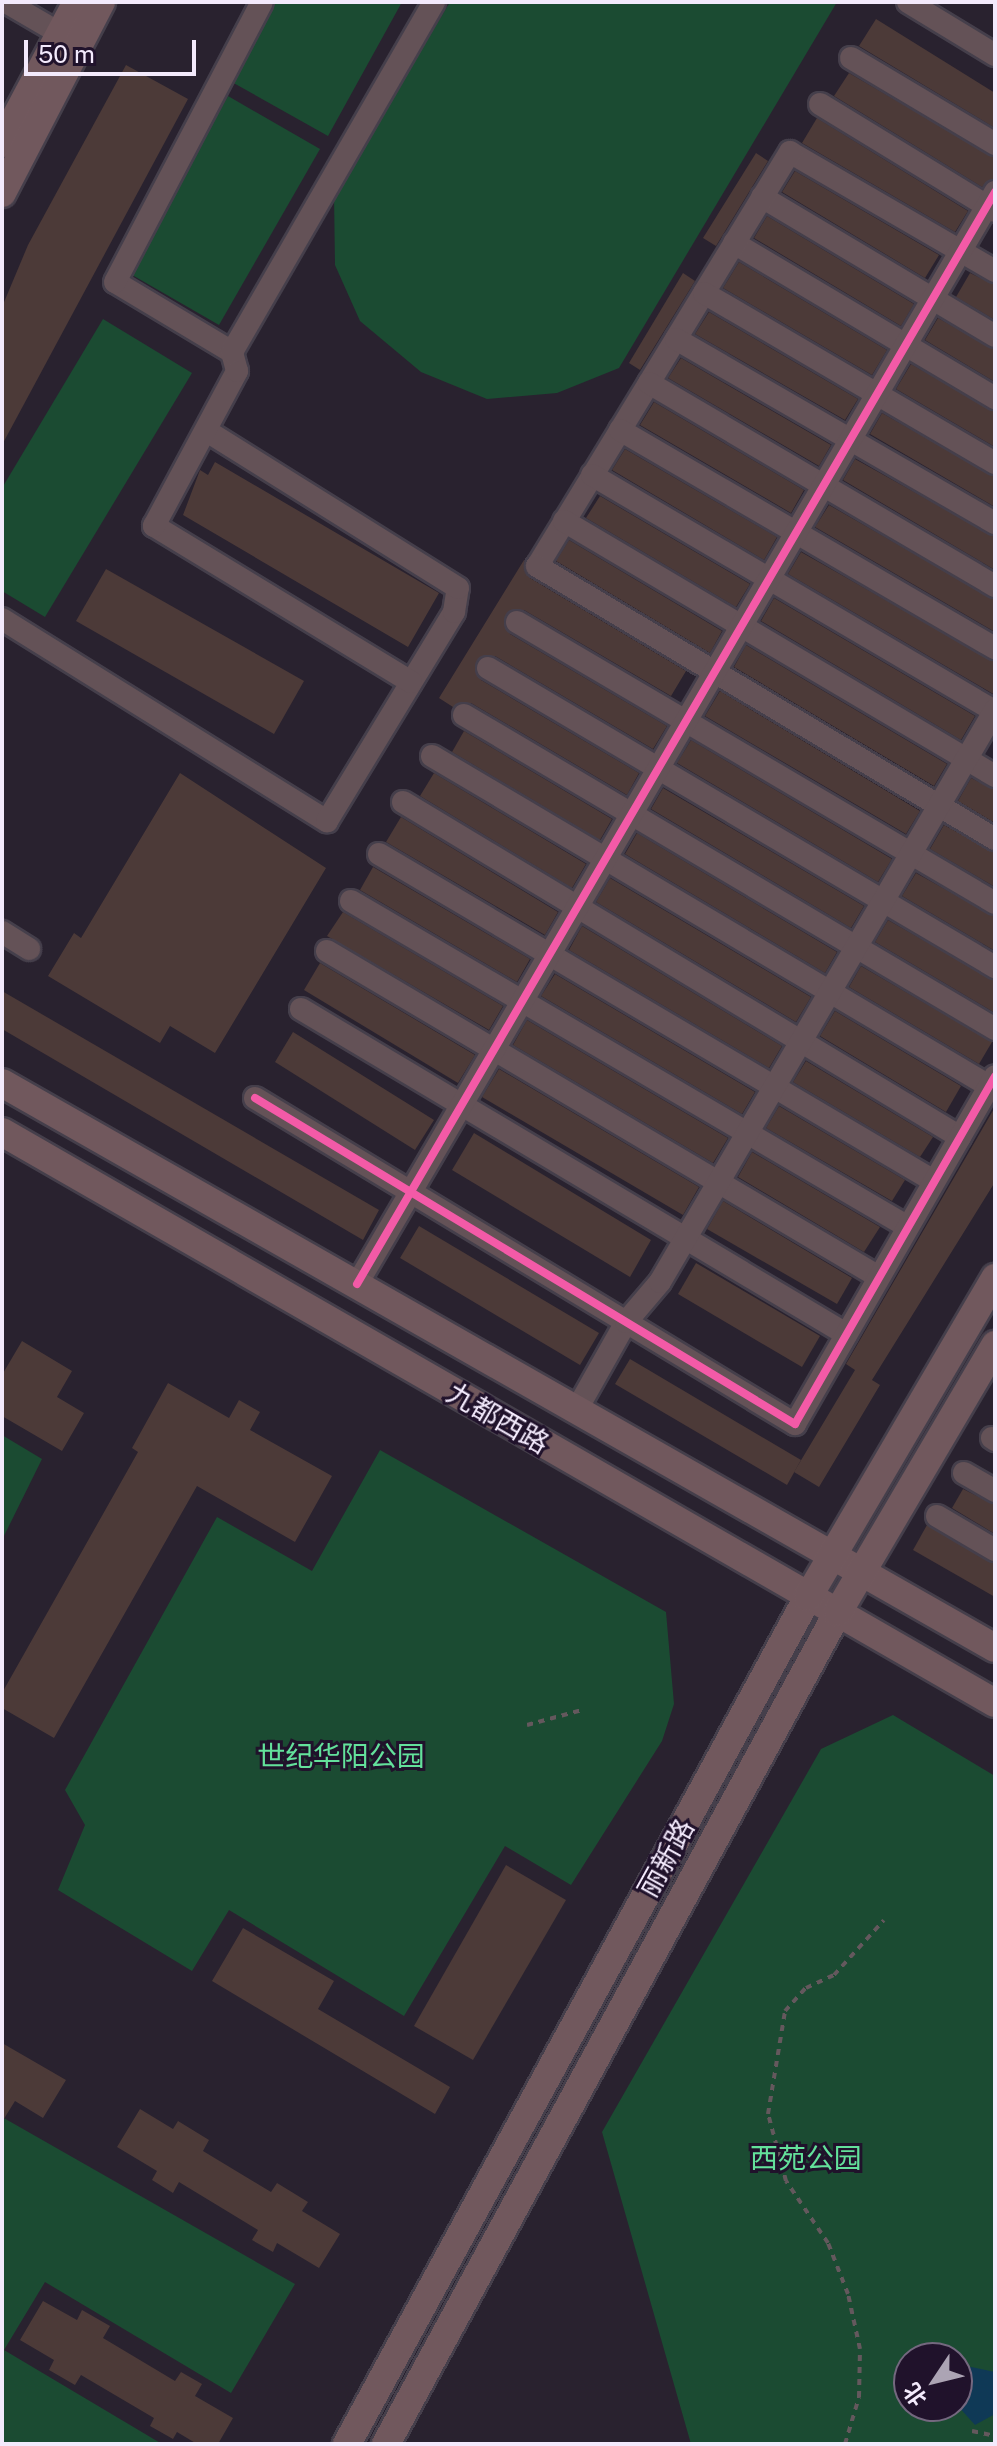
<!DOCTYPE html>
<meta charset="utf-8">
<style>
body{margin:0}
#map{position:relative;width:997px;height:2446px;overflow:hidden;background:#29222f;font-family:"Public Sans","Noto Sans SC",sans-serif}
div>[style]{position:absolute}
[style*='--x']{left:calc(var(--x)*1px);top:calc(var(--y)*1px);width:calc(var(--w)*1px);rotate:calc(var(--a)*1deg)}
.green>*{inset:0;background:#1b4b32}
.water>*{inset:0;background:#0f3956}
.building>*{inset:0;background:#4c3a38}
.path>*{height:4px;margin-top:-2px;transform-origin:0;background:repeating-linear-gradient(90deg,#64585d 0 6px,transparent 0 12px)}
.roads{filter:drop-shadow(2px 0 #453f4b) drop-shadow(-2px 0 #453f4b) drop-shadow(0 2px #453f4b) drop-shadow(0 -2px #453f4b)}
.minor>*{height:22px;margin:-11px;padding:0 11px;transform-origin:11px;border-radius:11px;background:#645257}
.major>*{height:28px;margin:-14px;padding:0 14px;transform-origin:14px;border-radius:14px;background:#71585d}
.cycleway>*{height:8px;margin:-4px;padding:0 4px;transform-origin:4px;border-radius:4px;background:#f35aa7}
span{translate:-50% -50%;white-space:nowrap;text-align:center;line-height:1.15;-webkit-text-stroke:6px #20122b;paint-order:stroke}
.street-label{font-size:28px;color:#f3eafc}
.park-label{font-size:28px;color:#63e19b}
.frame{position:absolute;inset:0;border:4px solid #f3eafc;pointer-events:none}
.north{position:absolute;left:893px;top:2342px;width:80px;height:80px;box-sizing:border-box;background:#20122b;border:2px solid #74687f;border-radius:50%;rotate:235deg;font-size:22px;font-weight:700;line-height:32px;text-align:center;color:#f3eafc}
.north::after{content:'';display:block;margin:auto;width:28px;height:36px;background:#aca4b4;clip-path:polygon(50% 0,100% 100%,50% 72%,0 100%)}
.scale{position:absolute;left:24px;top:40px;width:172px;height:36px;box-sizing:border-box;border:4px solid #f3eafc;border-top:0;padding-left:10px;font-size:24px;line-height:28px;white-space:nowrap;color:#f3eafc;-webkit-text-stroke:6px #20122b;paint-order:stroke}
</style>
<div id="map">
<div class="green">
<i style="clip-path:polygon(275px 2px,402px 2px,328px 136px,230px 81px)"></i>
<i style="clip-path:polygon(450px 2px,837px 2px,619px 368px,557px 393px,487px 399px,421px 372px,360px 321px,335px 265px,334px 194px)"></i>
<i style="clip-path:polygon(228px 96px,320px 149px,219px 325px,127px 272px)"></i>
<i style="clip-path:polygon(103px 319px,192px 373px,45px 617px,2px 591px,2px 488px)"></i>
<i style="clip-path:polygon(2px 1435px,42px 1459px,2px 1540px)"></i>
<i style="clip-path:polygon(380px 1450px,666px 1612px,674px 1704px,662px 1741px,571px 1885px,505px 1846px,404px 2016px,229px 1910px,192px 1971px,58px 1890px,85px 1825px,65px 1790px,217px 1517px,312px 1571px)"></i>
<i style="clip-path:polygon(evenodd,893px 1715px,995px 1776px,995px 2444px,691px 2444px,602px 2132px,821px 1749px,893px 1715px,909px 2358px,957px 2358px,957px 2406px,909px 2406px,909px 2358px)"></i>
<i style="clip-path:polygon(2px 2117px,295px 2284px,231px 2393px,45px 2282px,4px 2350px,162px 2444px,2px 2444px)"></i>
</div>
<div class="water">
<i style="clip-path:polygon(957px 2364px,995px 2372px,995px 2414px,975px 2425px,957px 2405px)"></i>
</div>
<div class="building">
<i style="clip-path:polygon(876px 19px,995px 93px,995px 128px,859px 46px)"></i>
<i style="clip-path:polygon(126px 65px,188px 99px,2px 445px,2px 307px,28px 245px)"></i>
<i style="clip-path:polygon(849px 73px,995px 158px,995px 178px,982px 187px,834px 96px)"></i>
<i style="clip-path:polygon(817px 118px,968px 211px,955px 232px,802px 143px)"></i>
<i style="clip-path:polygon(756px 153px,768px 161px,716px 246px,703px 238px)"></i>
<i style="clip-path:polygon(795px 171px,939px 255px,925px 278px,782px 192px)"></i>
<i style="clip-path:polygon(767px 216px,914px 304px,901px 326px,754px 238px)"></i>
<i style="clip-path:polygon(739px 262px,887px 350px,872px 375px,723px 288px)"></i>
<i style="clip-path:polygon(683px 273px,695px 281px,640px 370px,629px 363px)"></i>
<i style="clip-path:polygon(970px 273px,995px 285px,995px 320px,956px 297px)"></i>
<i style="clip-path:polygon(709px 312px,858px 399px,845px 420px,695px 334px)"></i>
<i style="clip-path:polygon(938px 318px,995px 350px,995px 382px,925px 340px)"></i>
<i style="clip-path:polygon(681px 358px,831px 445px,819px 466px,668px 378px)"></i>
<i style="clip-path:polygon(911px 364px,995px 412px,995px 447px,896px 389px)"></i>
<i style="clip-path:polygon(654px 402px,804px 490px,791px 513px,640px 425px)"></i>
<i style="clip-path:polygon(882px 413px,995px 477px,995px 507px,870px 434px)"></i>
<i style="clip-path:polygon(625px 449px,777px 537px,764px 560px,612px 470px)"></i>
<i style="clip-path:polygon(855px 459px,995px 537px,995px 570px,843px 480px)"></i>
<i style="clip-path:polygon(215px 462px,439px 593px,408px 647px,183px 515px,200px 470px,208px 475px)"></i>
<i style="clip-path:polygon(600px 496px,750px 584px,736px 607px,586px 518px)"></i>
<i style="clip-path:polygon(829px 505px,995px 600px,995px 632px,815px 527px)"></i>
<i style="clip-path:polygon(569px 540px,722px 631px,710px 653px,556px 561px)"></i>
<i style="clip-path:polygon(801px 552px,995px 662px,995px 695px,788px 574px)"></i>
<i style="clip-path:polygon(524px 560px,530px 578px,686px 671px,671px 696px,524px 610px,505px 616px,510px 634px,667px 726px,653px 749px,495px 656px,476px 662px,481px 680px,639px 773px,627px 795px,471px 703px,453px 707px,439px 698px)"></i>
<i style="clip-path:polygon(106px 569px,304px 681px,274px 734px,76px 621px)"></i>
<i style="clip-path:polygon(774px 598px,975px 716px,961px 740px,761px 621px)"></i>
<i style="clip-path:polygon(746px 645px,947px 764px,934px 786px,734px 667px)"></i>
<i style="clip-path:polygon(720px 691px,920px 811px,906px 834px,705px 716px)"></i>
<i style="clip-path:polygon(464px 731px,612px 819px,600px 840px,452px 752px)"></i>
<i style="clip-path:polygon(691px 740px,892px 859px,878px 882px,677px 763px)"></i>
<i style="clip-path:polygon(180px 773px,326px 868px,215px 1053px,170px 1026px,160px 1043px,48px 976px,74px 933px,81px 938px)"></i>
<i style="clip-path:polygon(434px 773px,586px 864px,572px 888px,420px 796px)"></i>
<i style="clip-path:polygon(971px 778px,995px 790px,995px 823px,958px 801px)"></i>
<i style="clip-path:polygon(663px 788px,864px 906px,851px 928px,651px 809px)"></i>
<i style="clip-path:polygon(401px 817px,558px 912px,545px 935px,386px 842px)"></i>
<i style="clip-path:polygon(944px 825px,995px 853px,995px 887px,930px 849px)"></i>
<i style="clip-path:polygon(637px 833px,837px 952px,825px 973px,625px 854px)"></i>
<i style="clip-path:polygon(373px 867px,530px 959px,517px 982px,360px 890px)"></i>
<i style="clip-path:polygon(916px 873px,995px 917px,995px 951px,902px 896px)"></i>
<i style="clip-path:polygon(610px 878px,811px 997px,796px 1022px,596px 902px)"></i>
<i style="clip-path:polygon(343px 912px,503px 1006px,489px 1030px,327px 936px)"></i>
<i style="clip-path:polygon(888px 920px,995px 981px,995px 1013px,875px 942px)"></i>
<i style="clip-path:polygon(582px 926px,782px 1046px,769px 1068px,569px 950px)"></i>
<i style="clip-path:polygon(320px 963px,475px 1055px,458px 1083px,304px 990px)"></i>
<i style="clip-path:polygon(861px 966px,992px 1042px,979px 1064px,849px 987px)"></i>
<i style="clip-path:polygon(555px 974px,755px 1092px,742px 1114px,541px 996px)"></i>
<i style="clip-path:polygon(2px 991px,379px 1210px,363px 1240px,2px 1029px)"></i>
<i style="clip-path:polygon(835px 1011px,961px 1086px,946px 1112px,820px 1036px)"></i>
<i style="clip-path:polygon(527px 1020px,728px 1138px,713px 1163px,513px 1045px)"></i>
<i style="clip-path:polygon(293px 1032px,434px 1120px,415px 1150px,275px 1062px)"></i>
<i style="clip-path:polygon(806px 1061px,933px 1137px,920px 1157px,793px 1082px)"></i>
<i style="clip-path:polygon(499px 1069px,699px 1187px,683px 1215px,482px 1097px)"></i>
<i style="clip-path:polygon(779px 1106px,905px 1180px,892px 1201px,766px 1128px)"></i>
<i style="clip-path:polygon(995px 1107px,995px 1182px,872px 1380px,880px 1385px,819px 1487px,794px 1472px,855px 1370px,846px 1364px)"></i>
<i style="clip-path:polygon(474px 1133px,651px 1240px,630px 1277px,452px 1170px)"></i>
<i style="clip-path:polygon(752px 1152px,880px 1227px,864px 1252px,738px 1177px)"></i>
<i style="clip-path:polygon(723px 1201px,852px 1278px,837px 1304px,707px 1229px)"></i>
<i style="clip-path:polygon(419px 1226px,599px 1333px,580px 1365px,400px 1258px)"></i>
<i style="clip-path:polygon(696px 1263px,820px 1336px,802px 1367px,678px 1294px)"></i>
<i style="clip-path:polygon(22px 1341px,72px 1371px,57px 1397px,84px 1413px,62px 1451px,2px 1416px,2px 1375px)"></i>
<i style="clip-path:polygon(630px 1359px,801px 1460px,787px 1485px,615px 1384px)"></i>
<i style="clip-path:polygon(168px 1383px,229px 1418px,239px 1400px,260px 1412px,250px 1430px,332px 1476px,295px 1542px,197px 1486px,54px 1738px,2px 1708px,2px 1693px,138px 1452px,132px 1448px)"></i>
<i style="clip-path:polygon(963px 1489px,995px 1505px,995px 1534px,952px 1508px)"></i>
<i style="clip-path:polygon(927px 1525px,995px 1564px,995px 1597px,913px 1550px)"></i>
<i style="clip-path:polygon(506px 1865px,566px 1900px,473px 2060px,414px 2026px)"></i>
<i style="clip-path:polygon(243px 1928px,334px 1981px,318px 2009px,450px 2087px,435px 2114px,212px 1981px)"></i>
<i style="clip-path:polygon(2px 2043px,66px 2080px,43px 2118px,15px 2101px,2px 2122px)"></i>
<i style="clip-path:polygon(140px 2109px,173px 2129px,178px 2121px,209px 2140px,203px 2151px,271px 2192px,277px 2183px,308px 2202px,302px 2211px,340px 2234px,319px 2268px,277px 2243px,273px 2252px,252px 2240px,258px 2230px,179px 2182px,173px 2193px,152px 2180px,157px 2171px,117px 2147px)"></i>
<i style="clip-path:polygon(43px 2301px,77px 2320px,82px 2310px,110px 2326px,103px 2338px,175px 2381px,181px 2372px,202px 2384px,195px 2396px,233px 2418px,218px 2444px,197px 2444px,177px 2432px,173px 2439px,150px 2426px,154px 2418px,81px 2375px,75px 2385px,49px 2370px,54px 2360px,20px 2340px)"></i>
</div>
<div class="path">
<i style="--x:527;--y:1725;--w:57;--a:-15.3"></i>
<i style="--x:972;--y:2431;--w:24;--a:12"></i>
<i style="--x:845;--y:2444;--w:49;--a:-73.4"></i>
<i style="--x:859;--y:2397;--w:48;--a:-88.8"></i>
<i style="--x:860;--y:2349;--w:56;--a:-102.3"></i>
<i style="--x:848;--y:2294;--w:55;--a:-111.4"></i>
<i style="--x:828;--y:2243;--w:75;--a:-124.1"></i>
<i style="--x:786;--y:2181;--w:69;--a:-105"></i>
<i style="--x:768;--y:2114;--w:104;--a:-80.6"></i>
<i style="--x:785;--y:2011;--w:31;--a:-48"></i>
<i style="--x:806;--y:1988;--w:31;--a:-25"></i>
<i style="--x:834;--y:1975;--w:74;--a:-47.7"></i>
<i style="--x:995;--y:2444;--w:2;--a:-90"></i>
</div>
<div class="roads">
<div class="minor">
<i style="--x:6;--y:2;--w:64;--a:30.2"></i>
<i style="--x:908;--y:2;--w:102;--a:31.3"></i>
<i style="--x:851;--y:58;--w:168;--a:30.8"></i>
<i style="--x:820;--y:104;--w:205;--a:31.4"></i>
<i style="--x:762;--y:197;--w:271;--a:30.8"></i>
<i style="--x:734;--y:243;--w:304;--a:30.7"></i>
<i style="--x:995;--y:271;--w:237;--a:-149.9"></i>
<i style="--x:790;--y:152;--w:485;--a:121.4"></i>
<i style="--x:537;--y:566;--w:533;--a:30.8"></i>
<i style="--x:704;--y:293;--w:337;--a:30.3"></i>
<i style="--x:676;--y:339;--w:368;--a:30"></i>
<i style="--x:232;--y:352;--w:136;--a:-149.1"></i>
<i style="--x:115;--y:282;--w:316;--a:-62.3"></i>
<i style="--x:649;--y:383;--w:401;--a:30.4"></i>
<i style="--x:620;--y:430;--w:434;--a:30.2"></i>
<i style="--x:592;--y:475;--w:467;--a:30.4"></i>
<i style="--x:564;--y:521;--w:501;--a:30.61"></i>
<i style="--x:2;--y:619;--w:383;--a:31.9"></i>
<i style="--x:327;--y:821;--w:245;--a:-58.7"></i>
<i style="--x:454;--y:612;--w:24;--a:-81"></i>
<i style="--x:458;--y:588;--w:295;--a:-148"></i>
<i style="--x:517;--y:622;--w:554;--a:30.45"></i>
<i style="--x:488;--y:668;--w:589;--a:30.53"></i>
<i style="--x:411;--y:682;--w:301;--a:-148.7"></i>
<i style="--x:154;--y:526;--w:176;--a:-61.8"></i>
<i style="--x:237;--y:371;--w:20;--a:-105"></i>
<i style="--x:232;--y:352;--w:404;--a:-60"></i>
<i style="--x:464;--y:715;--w:617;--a:30.6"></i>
<i style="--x:432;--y:756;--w:647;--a:30.65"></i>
<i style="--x:403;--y:802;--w:650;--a:31.02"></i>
<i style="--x:379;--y:854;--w:644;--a:30.51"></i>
<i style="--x:351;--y:901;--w:645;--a:30.34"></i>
<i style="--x:2;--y:932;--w:32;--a:32"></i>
<i style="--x:327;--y:951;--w:641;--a:30.57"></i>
<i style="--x:301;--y:1009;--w:635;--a:30.81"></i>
<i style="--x:255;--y:1098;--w:631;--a:31.12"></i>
<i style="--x:795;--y:1424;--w:401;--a:-60.1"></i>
<i style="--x:357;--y:1284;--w:1265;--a:-59.7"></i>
<i style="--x:577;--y:1409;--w:100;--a:-60.6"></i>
<i style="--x:626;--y:1322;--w:52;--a:-49.6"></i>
<i style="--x:660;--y:1282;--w:663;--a:-59.64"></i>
<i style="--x:992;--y:1438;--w:4;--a:34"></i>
<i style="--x:964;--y:1473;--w:36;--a:30"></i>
<i style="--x:937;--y:1516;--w:67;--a:30.4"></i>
</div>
<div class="major">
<i style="--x:2;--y:143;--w:160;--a:-62"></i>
<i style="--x:2;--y:193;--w:215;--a:-62.6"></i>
<i style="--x:2;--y:1083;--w:1142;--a:29.64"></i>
<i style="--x:2;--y:1132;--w:1145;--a:29.9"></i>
<i style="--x:347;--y:2444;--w:964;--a:-61.44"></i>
<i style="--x:808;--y:1597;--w:370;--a:-59.6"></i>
<i style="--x:386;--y:2444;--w:947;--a:-61.49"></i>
<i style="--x:838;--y:1612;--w:310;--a:-59.5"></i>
</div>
</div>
<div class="cycleway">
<i style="--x:255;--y:1098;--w:631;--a:31.12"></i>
<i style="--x:795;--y:1424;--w:401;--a:-60.1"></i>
<i style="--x:357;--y:1284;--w:1265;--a:-59.7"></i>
</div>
<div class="street-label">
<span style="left:498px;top:1418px;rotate:30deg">九都西路</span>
<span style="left:666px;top:1858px;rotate:-61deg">丽新路</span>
</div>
<div class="park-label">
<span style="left:341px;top:1756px">世纪华阳公园</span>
<span style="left:806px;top:2158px">西苑公园</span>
</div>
<div class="frame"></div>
<div class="north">北</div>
<div class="scale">50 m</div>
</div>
